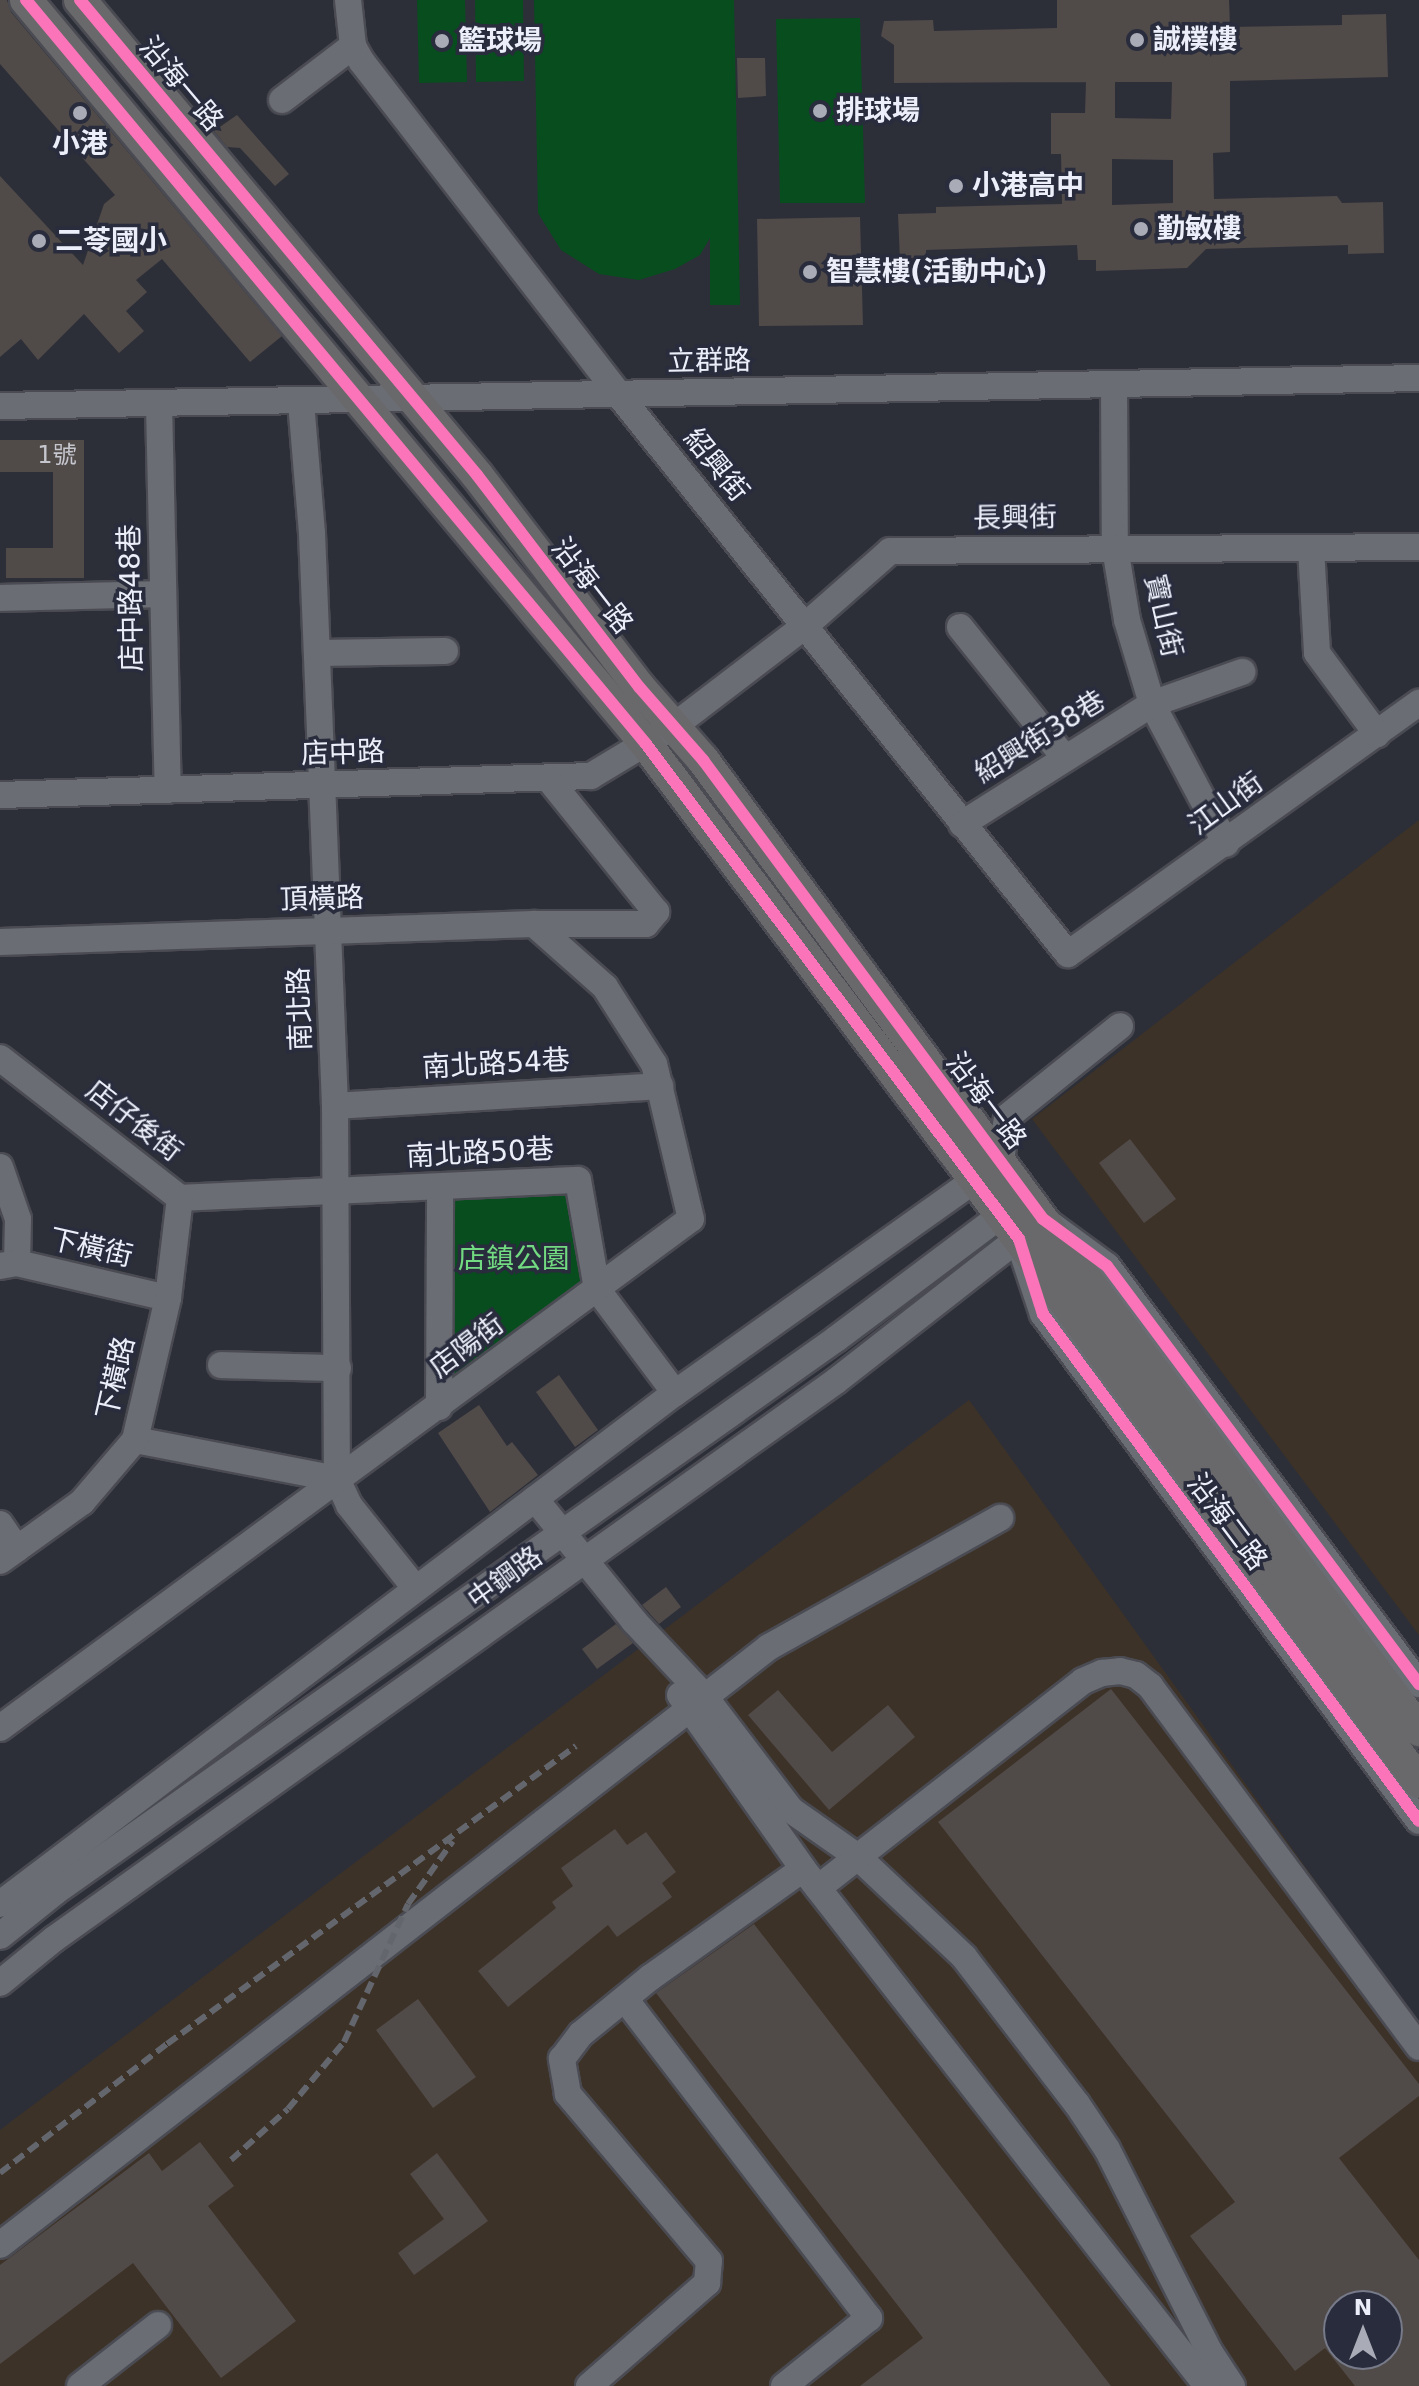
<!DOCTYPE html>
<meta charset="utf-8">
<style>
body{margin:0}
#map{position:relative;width:1419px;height:2386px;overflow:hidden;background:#2d2f38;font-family:"DejaVu Sans","Noto Sans TC",sans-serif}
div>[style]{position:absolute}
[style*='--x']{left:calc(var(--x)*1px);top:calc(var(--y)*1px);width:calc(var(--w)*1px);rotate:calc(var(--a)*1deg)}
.industrial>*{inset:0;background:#3d3227}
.green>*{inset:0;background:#084d1e}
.building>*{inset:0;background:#504a49}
.roads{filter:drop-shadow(2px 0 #4a4b53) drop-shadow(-2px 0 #4a4b53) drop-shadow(0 2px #4a4b53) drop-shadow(0 -2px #4a4b53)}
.minor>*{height:26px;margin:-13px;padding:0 13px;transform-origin:13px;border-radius:13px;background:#6b6d74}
.major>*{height:32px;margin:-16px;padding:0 16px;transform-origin:16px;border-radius:16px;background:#69686a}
.rail>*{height:6px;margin-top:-3px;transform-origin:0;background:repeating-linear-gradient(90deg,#64666d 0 12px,transparent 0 18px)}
.cycleway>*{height:12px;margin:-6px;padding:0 6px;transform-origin:6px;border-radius:6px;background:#fb73b8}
.dots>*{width:22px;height:22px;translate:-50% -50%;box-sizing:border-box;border:4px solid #282c3d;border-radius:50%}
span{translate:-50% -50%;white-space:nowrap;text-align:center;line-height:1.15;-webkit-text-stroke:7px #282c3d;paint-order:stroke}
.number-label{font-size:24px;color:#c5c6ce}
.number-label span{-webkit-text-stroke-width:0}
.poi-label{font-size:28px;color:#eceffa;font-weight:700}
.left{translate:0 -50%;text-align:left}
.street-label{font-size:28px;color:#eceffa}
.park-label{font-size:28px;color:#72da80}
.north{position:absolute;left:1323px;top:2290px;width:80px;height:80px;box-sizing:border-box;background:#282c3d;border:2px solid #767a89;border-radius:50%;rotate:0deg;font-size:22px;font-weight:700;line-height:32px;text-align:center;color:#eceffa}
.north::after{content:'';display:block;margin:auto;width:28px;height:36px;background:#a9acb6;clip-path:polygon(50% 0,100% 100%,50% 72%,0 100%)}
</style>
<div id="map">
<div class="industrial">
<i style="clip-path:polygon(1419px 820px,1419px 1635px,1032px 1119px)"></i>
<i style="clip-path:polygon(evenodd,969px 1400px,1419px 2025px,1419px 2386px,0 2386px,0 2130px,969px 1400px,1339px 2306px,1387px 2306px,1387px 2354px,1339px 2354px,1339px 2306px)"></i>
</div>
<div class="green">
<i style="clip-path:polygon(417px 0,465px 0,467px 82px,419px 83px)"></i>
<i style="clip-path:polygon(475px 0,523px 0,524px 81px,476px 82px)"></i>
<i style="clip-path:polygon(534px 0,734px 0,740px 305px,710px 305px,710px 238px,700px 255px,675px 269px,639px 280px,599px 274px,561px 250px,538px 213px)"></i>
<i style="clip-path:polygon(860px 18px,865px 203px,780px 203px,776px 19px)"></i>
<i style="clip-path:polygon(571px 1191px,584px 1285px,449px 1387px,452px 1199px)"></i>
</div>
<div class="building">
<i style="clip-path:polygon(0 0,7px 0,11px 12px,282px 336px,250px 362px,162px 259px,136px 280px,147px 292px,126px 311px,144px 331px,119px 353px,84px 314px,38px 360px,21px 339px,0 357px,0 176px,83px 265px,104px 204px,115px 195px,0 64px)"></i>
<i style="clip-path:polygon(evenodd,1057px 0,1229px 0,1230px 27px,1342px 25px,1342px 15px,1386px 14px,1388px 77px,1230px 81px,1230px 152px,1213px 153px,1214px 199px,1337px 196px,1342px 203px,1383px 202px,1384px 253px,1348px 254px,1348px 245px,1206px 249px,1187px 268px,1096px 271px,1096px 260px,1078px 260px,1077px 245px,926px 250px,926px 260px,900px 261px,898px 214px,936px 213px,936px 207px,1062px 204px,1061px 154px,1051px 154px,1051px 113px,1085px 113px,1086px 82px,894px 83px,894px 45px,881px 36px,884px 21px,933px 20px,934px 31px,1057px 28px,1057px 0,1115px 82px,1172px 82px,1171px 119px,1115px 118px,1115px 82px,1057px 0,1112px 159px,1173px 160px,1173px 203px,1112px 205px,1112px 159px)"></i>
<i style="clip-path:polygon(737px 58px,765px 58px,766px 96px,738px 98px)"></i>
<i style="clip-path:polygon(237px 115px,289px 174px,275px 186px,240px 148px,227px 147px,214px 131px)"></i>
<i style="clip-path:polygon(860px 217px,863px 325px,759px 326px,757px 219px)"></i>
<i style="clip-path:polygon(0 440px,84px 440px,84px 578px,6px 578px,6px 548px,53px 548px,53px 472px,0 472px)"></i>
<i style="clip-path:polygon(1130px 1139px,1176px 1199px,1144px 1223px,1099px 1163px)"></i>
<i style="clip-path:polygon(559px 1375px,598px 1430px,575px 1447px,536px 1392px)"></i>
<i style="clip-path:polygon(479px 1405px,507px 1446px,512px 1442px,538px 1475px,490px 1512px,438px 1433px)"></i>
<i style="clip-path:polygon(666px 1587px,681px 1607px,659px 1624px,642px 1605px)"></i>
<i style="clip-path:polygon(616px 1624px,633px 1643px,597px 1669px,582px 1649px)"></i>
<i style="clip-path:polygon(evenodd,1111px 1689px,1419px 2084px,1419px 2096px,1339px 2158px,1419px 2260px,1419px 2386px,1355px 2386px,1325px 2348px,1295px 2371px,1190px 2236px,1235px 2202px,938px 1822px,1111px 1689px,1339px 2306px,1387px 2306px,1387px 2354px,1339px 2354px,1339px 2306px)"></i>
<i style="clip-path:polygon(778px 1690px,832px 1752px,888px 1705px,915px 1737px,829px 1810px,748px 1715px)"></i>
<i style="clip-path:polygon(615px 1829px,627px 1845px,646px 1832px,676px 1872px,662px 1883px,672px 1897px,617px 1937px,608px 1925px,508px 2007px,478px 1971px,556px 1908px,552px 1902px,573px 1886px,561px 1868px)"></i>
<i style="clip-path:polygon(754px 1924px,1111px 2386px,860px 2386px,923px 2338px,656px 1993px)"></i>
<i style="clip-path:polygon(418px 1999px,476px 2077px,433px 2108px,376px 2030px)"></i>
<i style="clip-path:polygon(200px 2142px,234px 2186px,208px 2206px,296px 2321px,221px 2378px,133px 2263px,0 2364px,0 2265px,149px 2153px,162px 2171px)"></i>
<i style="clip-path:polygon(437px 2153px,488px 2221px,414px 2275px,398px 2253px,444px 2219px,410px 2174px)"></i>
</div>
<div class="roads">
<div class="minor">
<i style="--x:348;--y:0;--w:46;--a:83.8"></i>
<i style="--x:353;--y:46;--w:18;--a:61"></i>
<i style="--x:362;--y:62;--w:421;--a:52.3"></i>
<i style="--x:619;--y:395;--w:717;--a:51.23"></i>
<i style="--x:1068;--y:954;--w:432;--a:-35.6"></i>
<i style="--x:282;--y:100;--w:89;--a:-37.3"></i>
<i style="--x:1114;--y:384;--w:164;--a:89.7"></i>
<i style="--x:1115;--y:548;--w:73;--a:80.5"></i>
<i style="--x:1127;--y:620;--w:88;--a:73.4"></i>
<i style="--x:1152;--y:704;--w:158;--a:62.1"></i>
<i style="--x:301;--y:402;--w:131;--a:85.2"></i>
<i style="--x:312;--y:533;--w:573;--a:87.7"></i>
<i style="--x:335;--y:1106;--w:373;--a:89.7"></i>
<i style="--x:337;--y:1479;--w:29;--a:65"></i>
<i style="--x:349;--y:1505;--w:107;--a:51.4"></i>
<i style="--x:159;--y:404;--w:386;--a:88.7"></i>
<i style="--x:0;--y:406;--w:1419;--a:-1.13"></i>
<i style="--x:1311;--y:548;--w:105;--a:86.7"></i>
<i style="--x:1317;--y:653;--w:101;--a:53.5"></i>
<i style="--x:0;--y:598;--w:163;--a:-1.4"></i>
<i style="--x:960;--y:627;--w:168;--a:51.3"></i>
<i style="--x:317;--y:653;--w:128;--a:-0.9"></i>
<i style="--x:0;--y:795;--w:591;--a:-1.84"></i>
<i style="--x:591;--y:776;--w:97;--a:-31.1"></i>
<i style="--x:674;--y:726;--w:165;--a:-37.4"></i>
<i style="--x:805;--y:626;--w:113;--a:-41.4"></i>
<i style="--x:890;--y:551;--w:529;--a:-0.43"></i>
<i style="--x:962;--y:824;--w:225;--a:-32.3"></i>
<i style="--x:1152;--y:704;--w:96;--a:-19.6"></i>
<i style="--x:0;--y:942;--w:534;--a:-1.93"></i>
<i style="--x:534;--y:924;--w:112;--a:0"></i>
<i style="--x:646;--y:924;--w:16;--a:-50"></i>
<i style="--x:656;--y:912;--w:172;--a:-128.9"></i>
<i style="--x:0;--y:1058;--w:228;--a:37.9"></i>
<i style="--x:180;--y:1198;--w:398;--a:-2.6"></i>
<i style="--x:578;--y:1180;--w:111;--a:80.1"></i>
<i style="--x:597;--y:1289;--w:130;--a:53.1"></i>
<i style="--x:335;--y:1106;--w:326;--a:-3.5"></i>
<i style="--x:0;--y:1167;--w:55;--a:70.9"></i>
<i style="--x:18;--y:1219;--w:44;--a:91.3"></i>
<i style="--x:1023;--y:1254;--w:63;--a:71.6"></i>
<i style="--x:1043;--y:1314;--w:631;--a:53.44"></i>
<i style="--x:0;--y:1266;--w:17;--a:-10"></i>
<i style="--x:17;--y:1263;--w:155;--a:13.1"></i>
<i style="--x:221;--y:1365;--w:117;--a:1.5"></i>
<i style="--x:439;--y:1407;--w:220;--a:-89.7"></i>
<i style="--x:135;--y:1440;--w:206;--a:10.9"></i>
<i style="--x:535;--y:1499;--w:157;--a:50.9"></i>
<i style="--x:634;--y:1621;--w:104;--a:46.9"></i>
<i style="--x:705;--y:1697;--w:142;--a:52.7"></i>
<i style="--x:791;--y:1810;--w:82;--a:35"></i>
<i style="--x:858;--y:1857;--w:146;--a:43.3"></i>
<i style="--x:964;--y:1957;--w:185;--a:52.5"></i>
<i style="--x:1077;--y:2104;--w:54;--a:56.3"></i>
<i style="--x:1107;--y:2149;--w:226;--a:63.2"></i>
<i style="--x:1209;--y:2351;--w:42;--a:56.7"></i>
<i style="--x:0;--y:1524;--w:30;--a:56"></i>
<i style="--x:0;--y:1561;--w:101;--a:-35.7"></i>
<i style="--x:82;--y:1502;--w:82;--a:-49.5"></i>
<i style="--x:135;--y:1440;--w:146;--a:-76.9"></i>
<i style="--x:168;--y:1298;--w:101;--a:-83.2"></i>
<i style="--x:680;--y:1695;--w:213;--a:54.7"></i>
<i style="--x:803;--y:1869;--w:656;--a:51.99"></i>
<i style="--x:0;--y:1728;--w:858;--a:-36.38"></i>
<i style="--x:691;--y:1219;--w:159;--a:-103.4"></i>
<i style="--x:654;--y:1064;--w:91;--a:-122.5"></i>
<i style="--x:605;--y:987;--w:95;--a:-138.4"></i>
<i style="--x:818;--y:1888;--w:336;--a:-38"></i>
<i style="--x:1083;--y:1681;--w:21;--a:-23"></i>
<i style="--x:1102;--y:1673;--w:18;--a:-6"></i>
<i style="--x:1120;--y:1671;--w:16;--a:14"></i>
<i style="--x:1136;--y:1675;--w:18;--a:38"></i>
<i style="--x:1150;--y:1686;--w:450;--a:53.3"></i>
<i style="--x:0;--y:1904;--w:847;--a:-37.13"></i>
<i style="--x:675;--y:1393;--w:400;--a:-35.4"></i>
<i style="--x:1001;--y:1161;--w:44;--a:-82.2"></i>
<i style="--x:1007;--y:1117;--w:145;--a:-38.8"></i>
<i style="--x:0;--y:1936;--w:70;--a:-38.7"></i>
<i style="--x:55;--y:1892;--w:957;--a:-35.3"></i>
<i style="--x:836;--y:1339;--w:226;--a:-36.9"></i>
<i style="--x:0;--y:1983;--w:70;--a:-39.2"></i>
<i style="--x:54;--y:1939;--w:961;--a:-35.51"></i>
<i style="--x:836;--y:1381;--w:263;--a:-38"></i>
<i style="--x:1043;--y:1219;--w:79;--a:36.3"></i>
<i style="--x:1107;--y:1266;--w:522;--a:53.26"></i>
<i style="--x:625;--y:1999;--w:402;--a:52.6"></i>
<i style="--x:869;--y:2318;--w:109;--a:141.3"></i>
<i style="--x:0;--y:2245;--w:974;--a:-37.87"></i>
<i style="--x:769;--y:1647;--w:265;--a:-29.2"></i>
<i style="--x:80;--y:2386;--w:99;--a:-38"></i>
<i style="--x:589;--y:2386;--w:157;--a:-41.1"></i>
<i style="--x:707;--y:2283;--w:22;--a:-85"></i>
<i style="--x:709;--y:2261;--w:219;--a:-130.2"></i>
<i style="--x:568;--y:2094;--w:36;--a:-100"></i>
<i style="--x:562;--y:2059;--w:31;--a:-53"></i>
<i style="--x:581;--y:2034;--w:90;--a:-39.2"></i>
<i style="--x:651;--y:1977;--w:186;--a:-35.4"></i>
</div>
<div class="major">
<i style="--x:26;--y:0;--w:968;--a:50.19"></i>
<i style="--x:646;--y:744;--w:546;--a:52.96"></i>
<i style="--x:975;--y:1180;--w:748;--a:53.59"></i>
<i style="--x:80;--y:0;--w:619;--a:50.11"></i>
<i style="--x:477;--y:475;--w:268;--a:52.6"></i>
<i style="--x:640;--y:688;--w:96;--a:48.8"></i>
<i style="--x:703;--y:760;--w:1206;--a:53.57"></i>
</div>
</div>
<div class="rail">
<i style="--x:231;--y:2160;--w:76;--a:-41.8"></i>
<i style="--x:288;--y:2109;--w:87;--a:-50.1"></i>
<i style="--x:344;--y:2042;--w:152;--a:-65.1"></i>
<i style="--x:408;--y:1904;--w:77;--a:-54.5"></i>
<i style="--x:0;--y:2173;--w:211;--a:-37.7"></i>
<i style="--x:167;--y:2044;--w:506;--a:-36.08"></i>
</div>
<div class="cycleway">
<i style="--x:26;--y:0;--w:968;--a:50.19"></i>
<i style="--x:646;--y:744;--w:620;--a:53"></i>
<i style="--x:1019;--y:1239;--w:79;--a:72.3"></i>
<i style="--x:1043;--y:1314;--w:631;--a:53.44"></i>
<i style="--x:80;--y:0;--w:619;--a:50.11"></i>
<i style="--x:477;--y:475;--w:268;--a:52.6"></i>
<i style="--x:640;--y:688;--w:96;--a:48.8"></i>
<i style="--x:703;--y:760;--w:571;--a:53.47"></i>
<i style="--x:1043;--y:1219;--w:79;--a:36.3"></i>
<i style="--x:1107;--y:1266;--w:522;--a:53.26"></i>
</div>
<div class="dots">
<i style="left:1137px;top:40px;background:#a9acb6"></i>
<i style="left:442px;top:41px;background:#a9acb6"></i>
<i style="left:820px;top:111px;background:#a9acb6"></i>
<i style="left:80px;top:113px;background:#a9acb6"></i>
<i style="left:956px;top:186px;background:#a9acb6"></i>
<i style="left:1141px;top:229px;background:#a9acb6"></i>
<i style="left:39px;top:241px;background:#a9acb6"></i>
<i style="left:810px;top:272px;background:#a9acb6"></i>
</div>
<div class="number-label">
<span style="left:57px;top:456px">1號</span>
</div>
<div class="poi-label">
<span class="left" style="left:1153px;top:40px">誠樸樓</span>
<span class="left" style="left:458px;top:41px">籃球場</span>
<span class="left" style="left:836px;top:111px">排球場</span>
<span style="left:80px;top:144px">小港</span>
<span class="left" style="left:972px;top:186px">小港高中</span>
<span class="left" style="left:1157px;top:229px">勤敏樓</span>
<span class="left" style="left:55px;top:241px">二苓國小</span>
<span class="left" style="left:826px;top:272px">智慧樓(活動中心)</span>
</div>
<div class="street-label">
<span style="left:181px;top:84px;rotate:50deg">沿海一路</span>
<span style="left:709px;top:361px;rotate:-1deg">立群路</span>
<span style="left:716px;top:465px;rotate:51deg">紹興街</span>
<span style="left:1015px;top:518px;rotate:-1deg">長興街</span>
<span style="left:592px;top:586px;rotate:52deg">沿海一路</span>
<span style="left:131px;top:598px;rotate:-91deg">店中路48巷</span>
<span style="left:1163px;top:616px;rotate:77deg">寶山街</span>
<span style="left:1040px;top:737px;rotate:-32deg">紹興街38巷</span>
<span style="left:343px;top:753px;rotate:-2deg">店中路</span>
<span style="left:1226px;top:804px;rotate:-36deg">江山街</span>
<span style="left:322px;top:899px;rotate:-2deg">頂橫路</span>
<span style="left:300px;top:1009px;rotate:-92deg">南北路</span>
<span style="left:496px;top:1064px;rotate:-3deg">南北路54巷</span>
<span style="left:986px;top:1101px;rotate:53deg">沿海一路</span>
<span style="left:134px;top:1121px;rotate:38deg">店仔後街</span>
<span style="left:480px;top:1153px;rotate:-3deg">南北路50巷</span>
<span style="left:91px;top:1248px;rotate:13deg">下橫街</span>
<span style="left:467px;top:1346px;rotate:-37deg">店陽街</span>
<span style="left:116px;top:1378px;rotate:-77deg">下橫路</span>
<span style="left:1227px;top:1522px;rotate:53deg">沿海二路</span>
<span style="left:505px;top:1578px;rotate:-36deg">中鋼路</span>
</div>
<div class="park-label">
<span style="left:514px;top:1259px">店鎮公園</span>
</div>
<div class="north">N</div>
</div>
